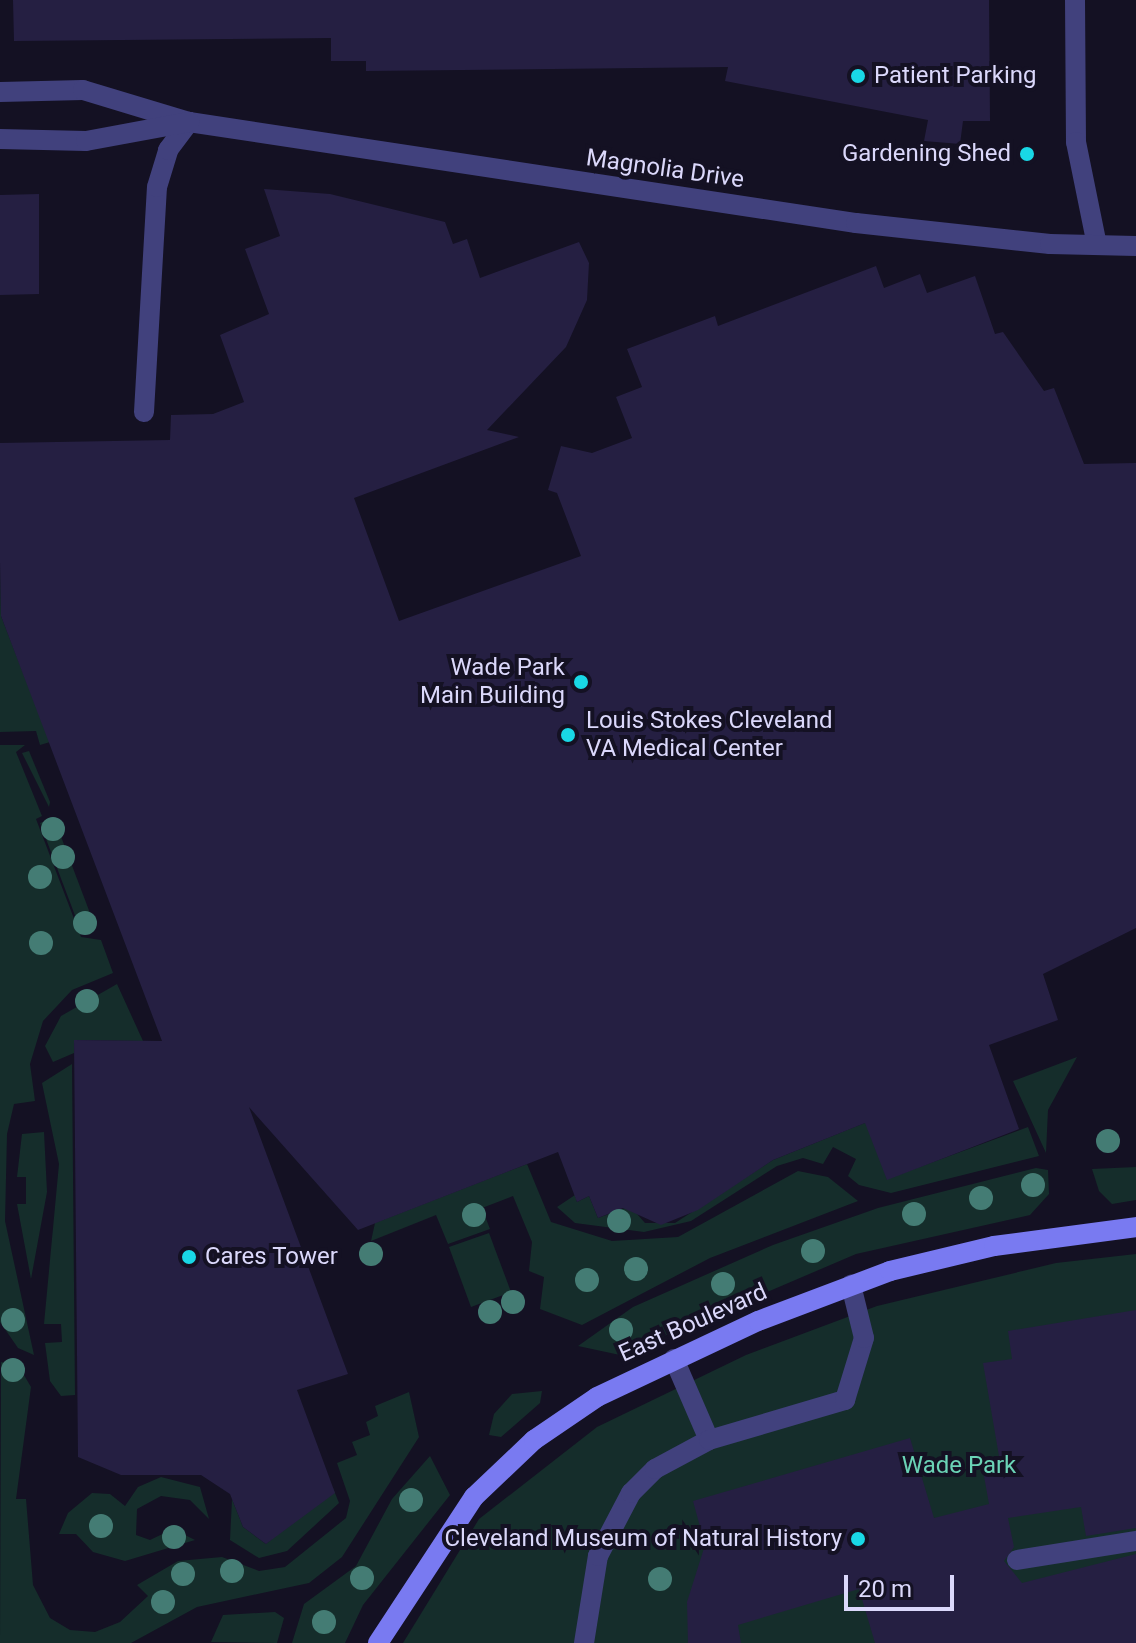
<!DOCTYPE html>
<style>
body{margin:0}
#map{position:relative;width:1136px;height:1643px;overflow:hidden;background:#141123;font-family:Roboto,sans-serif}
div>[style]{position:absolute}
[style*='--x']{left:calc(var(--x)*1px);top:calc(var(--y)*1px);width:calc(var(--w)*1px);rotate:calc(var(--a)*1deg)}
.green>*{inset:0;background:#152d2b}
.building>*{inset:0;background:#251f42}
.lane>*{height:20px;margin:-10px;padding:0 10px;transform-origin:10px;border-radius:10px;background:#41417d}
.street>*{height:20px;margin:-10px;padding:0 10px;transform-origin:10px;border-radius:10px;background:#41417d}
.secondary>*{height:20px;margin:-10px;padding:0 10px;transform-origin:10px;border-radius:10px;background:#797af1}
.trees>*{width:24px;height:24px;margin:-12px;border-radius:50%;background:#447c74}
.dots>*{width:22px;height:22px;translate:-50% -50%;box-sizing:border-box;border:4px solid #141123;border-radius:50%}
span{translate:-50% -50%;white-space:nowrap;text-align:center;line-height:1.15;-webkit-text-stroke:8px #141123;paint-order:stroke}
.poi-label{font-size:24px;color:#dbd8fb}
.left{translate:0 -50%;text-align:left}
.right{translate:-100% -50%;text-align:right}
.street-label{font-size:24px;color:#dbd8fb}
.park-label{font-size:24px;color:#6bd3b6}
.scale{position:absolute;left:844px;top:1575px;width:110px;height:36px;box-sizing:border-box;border:4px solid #dbd8fb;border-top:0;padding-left:10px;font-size:24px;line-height:28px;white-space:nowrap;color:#dbd8fb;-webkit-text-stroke:6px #141123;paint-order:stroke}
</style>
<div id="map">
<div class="green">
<i style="clip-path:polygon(0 561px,1px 616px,50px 742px,40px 745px,36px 731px,0 732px)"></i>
<i style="clip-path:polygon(0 745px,25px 745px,16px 752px,42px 816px,36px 819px,81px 937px,101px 940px,113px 973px,72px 990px,43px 1021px,30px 1064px,35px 1101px,14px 1104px,7px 1134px,5px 1221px,34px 1355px,18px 1348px,0 1322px)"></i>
<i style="clip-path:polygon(29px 751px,50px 802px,49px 807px,22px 753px)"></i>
<i style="clip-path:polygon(54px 818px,93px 921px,79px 926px,40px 823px)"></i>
<i style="clip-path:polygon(117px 984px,143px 1041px,74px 1040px,74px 1053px,53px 1062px,45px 1046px,61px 1016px)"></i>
<i style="clip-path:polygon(1077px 1057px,1048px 1110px,1046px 1153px,1013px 1081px)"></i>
<i style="clip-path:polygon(72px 1064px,75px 1395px,61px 1396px,50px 1381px,45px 1343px,62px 1342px,61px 1324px,44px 1324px,59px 1164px,42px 1083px)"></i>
<i style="clip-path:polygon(872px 1120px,887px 1179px,1028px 1127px,1039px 1156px,891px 1193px,859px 1185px,848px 1176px,856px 1159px,833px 1147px,823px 1164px,803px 1158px,777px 1166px,691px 1221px,644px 1232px,575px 1223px,557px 1207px,575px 1195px,577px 1202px,589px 1196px,598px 1218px,630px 1206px,645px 1223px,675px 1223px,773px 1160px)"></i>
<i style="clip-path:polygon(44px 1132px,47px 1192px,31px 1279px,17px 1204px,26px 1204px,26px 1177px,17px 1177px,22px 1134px)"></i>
<i style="clip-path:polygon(527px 1164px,551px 1222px,612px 1241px,678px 1237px,798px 1171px,828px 1177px,858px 1201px,710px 1258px,582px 1325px,540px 1309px,544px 1277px,529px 1271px,532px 1242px,513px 1196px,482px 1208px,490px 1229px,448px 1244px,436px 1215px,371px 1241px,375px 1223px)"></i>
<i style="clip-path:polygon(1136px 1167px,1136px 1200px,1112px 1204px,1099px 1191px,1092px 1169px)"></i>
<i style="clip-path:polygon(1036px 1168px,1048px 1170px,1049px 1194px,1030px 1215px,856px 1254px,620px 1355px,578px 1346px,633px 1307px,773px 1245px,878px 1208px)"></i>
<i style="clip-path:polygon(489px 1233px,511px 1292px,471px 1307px,449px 1247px)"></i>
<i style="clip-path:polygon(1136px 1254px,1136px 1643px,403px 1643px,479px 1519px,597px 1427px,746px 1355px,877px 1306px,1056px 1263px)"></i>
<i style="clip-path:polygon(1px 1362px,18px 1365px,31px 1387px,16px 1499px,26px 1499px,33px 1585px,50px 1618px,70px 1630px,95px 1632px,120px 1622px,148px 1596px,137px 1585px,178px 1561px,222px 1557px,259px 1571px,285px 1567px,346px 1518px,350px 1501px,337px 1463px,357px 1455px,352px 1442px,370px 1435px,366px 1422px,378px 1416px,375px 1406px,409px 1392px,419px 1437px,342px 1557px,309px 1583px,197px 1607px,131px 1643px,0 1643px)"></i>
<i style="clip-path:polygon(542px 1391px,540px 1403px,501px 1437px,489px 1435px,494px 1414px,512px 1394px)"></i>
<i style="clip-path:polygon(430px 1456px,450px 1495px,363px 1605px,345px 1643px,292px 1643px,304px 1604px,356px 1566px,392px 1499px)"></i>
<i style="clip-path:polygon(161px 1477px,200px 1487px,209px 1519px,190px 1500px,161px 1496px,137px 1509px,136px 1535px,150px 1540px,173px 1529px,195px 1540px,125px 1561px,93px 1552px,76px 1534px,59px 1534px,68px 1513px,92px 1493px,110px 1494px,125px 1506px,138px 1487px)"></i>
<i style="clip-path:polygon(333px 1488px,339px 1503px,287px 1551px,259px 1558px,230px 1540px,232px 1499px,243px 1527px,266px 1544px)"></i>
<i style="clip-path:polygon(275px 1612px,284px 1618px,277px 1643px,211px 1642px,223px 1615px)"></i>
</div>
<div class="building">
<i style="clip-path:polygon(13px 0,989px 0,990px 121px,963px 121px,960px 144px,924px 141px,928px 120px,725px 81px,728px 67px,366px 71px,366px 61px,331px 61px,331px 38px,14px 41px)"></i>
<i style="clip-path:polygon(264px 189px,330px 194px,445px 222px,453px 244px,467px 239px,480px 278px,579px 242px,589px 263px,587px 300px,566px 347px,487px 430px,519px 437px,354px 498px,399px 621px,581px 556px,557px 493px,548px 490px,561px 446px,592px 453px,632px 438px,616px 397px,642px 387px,627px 349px,715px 316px,718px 326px,876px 266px,884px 288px,920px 274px,927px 293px,975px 276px,995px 334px,1003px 332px,1044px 391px,1054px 388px,1084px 464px,1136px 463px,1136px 928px,1043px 974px,1058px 1020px,989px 1045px,1019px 1129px,887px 1180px,865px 1123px,773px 1160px,698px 1210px,661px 1225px,623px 1208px,598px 1218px,589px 1196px,577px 1202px,558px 1152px,358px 1230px,249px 1107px,348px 1374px,297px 1390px,335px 1493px,266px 1544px,243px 1527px,230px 1494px,201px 1475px,121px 1475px,78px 1457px,74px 1040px,162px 1041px,1px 616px,0 561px,0 443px,170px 440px,171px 415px,213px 414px,244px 402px,220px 335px,269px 314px,245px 249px,280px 236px)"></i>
<i style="clip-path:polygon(39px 194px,39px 294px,0 295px,0 195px)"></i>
<i style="clip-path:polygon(1136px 1310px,1136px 1528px,1086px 1536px,1081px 1507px,1008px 1518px,1014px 1547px,1004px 1561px,1022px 1583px,1136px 1554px,1136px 1643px,875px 1643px,859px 1589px,738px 1625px,741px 1643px,688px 1643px,687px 1602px,705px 1545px,693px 1501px,910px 1438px,934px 1518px,989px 1504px,982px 1465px,1000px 1462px,983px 1363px,1012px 1359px,1008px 1331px)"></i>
</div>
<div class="lane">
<i style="--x:1075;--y:0;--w:142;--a:89.6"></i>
<i style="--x:1076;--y:142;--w:105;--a:78.5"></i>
<i style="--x:144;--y:412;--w:225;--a:-86.7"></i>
<i style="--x:157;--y:187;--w:39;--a:-73"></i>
<i style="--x:168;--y:150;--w:35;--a:-53"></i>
<i style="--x:674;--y:1359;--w:88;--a:66.6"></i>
<i style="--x:1017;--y:1560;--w:121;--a:-9.1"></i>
<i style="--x:584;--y:1643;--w:88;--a:-80.9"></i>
<i style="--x:598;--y:1556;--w:71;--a:-62.4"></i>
<i style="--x:631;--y:1493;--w:34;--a:-45"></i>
<i style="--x:655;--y:1469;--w:61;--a:-28.2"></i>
<i style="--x:709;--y:1440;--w:142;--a:-16.4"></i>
<i style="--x:845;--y:1400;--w:65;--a:-73"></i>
<i style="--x:864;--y:1338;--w:55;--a:-103.8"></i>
</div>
<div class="street">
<i style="--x:0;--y:92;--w:83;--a:-1.4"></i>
<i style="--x:83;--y:90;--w:111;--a:16.8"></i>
<i style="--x:189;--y:122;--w:675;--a:8.61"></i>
<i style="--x:856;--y:223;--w:195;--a:6.2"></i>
<i style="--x:1050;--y:244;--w:86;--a:1.3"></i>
<i style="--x:0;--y:139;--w:86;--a:1.3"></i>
<i style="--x:86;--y:141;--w:105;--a:-10.5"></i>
</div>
<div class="secondary">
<i style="--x:378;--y:1643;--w:175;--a:-56.7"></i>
<i style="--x:474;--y:1497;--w:83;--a:-43.5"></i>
<i style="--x:534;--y:1440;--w:76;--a:-34.3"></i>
<i style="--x:597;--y:1397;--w:178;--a:-25.3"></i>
<i style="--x:758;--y:1321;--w:141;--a:-20.7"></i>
<i style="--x:890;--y:1271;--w:107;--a:-13.5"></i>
<i style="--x:994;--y:1246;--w:143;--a:-7.6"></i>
</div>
<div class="trees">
<i style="left:53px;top:829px"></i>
<i style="left:63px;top:857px"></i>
<i style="left:40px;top:877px"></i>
<i style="left:85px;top:923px"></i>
<i style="left:41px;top:943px"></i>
<i style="left:87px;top:1001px"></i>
<i style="left:1108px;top:1141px"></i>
<i style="left:1033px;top:1185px"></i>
<i style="left:981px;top:1198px"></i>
<i style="left:914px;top:1214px"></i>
<i style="left:474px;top:1215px"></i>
<i style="left:619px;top:1221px"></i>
<i style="left:813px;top:1251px"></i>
<i style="left:371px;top:1254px"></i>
<i style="left:636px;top:1269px"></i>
<i style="left:587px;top:1280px"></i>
<i style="left:723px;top:1284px"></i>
<i style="left:513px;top:1302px"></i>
<i style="left:490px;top:1312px"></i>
<i style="left:13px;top:1320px"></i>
<i style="left:621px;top:1330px"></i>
<i style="left:13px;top:1370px"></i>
<i style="left:411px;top:1500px"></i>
<i style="left:101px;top:1526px"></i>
<i style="left:174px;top:1537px"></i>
<i style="left:232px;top:1571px"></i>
<i style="left:183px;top:1574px"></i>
<i style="left:362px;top:1578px"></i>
<i style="left:660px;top:1579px"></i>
<i style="left:163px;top:1602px"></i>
<i style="left:324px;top:1622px"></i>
</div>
<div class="dots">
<i style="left:858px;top:76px;background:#19d8e6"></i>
<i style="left:1027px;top:154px;background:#19d8e6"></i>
<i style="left:581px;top:682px;background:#19d8e6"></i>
<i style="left:568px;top:735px;background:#19d8e6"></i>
<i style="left:189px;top:1257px;background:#19d8e6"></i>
<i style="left:858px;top:1539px;background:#19d8e6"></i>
</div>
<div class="poi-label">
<span class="left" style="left:874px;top:76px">Patient Parking</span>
<span class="right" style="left:1011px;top:154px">Gardening Shed</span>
<span class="right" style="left:565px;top:682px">Wade Park<br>Main Building</span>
<span class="left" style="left:586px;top:735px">Louis Stokes Cleveland<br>VA Medical Center</span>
<span class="left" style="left:205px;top:1257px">Cares Tower</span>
<span class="right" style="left:842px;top:1539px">Cleveland Museum of Natural History</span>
</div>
<div class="street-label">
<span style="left:665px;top:169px;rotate:8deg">Magnolia Drive</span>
<span style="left:693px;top:1323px;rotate:-24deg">East Boulevard</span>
</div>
<div class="park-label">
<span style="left:959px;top:1466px">Wade Park</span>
</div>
<div class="scale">20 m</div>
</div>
